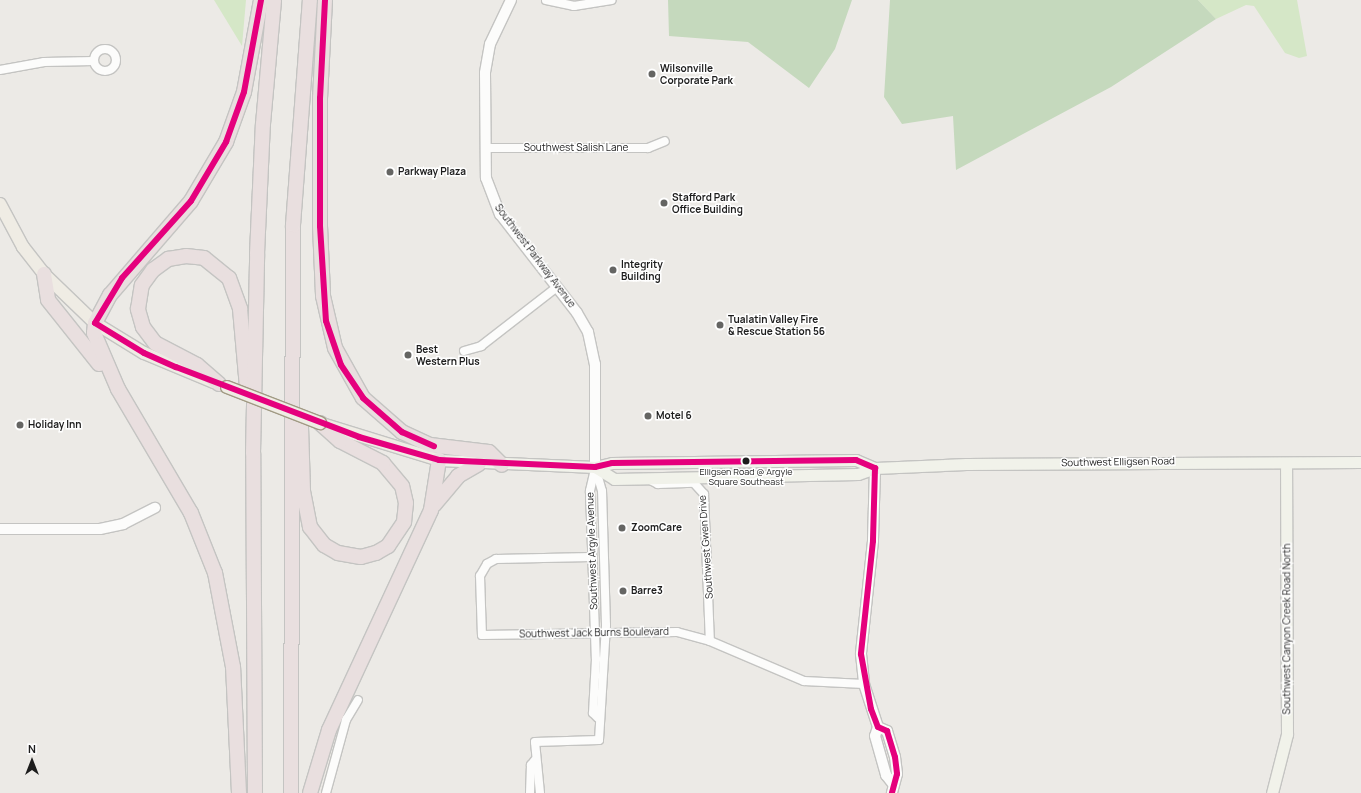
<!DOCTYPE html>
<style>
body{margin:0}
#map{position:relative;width:1361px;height:793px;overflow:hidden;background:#eceae6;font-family:Manrope,sans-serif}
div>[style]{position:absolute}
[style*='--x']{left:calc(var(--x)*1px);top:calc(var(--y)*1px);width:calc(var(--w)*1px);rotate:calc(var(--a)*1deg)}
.grass>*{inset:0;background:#d5e7c7}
.forest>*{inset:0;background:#c5d9bd}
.roads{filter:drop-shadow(1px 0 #c4c4c2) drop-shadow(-1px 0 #c4c4c2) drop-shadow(0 1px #c4c4c2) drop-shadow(0 -1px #c4c4c2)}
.minor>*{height:8px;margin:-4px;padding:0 4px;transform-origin:4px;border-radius:4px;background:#fcfcfb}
.minor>.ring{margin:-4px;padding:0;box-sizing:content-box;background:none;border:8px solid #fcfcfb;border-radius:50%}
.tertiary>*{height:10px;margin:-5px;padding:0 5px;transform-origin:5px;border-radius:5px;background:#fcfcfb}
.secondary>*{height:11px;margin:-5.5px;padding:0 5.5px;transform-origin:5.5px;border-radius:5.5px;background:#f1f2ea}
.primary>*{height:12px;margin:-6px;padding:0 6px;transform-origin:6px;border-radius:6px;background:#efece4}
.motorway>*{height:14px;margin:-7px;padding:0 7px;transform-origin:7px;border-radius:7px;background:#e9dfdf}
.bridges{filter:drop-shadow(1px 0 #a19a84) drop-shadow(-1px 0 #a19a84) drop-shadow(0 1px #a19a84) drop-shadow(0 -1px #a19a84)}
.primary-bridge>*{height:12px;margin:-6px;padding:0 6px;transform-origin:6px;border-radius:6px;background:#efece4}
.bus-1>*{height:6px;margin:-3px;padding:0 3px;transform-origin:3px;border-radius:3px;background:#e5007d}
.dots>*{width:11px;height:11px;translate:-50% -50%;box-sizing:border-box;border:2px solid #fff;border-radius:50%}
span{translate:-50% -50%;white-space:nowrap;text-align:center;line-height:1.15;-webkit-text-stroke:3px #fff;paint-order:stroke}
.bus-label{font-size:9px;color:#1d1d1d}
.poi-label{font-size:10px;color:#1d1d1d;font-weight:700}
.left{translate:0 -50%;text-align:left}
.street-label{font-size:10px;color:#1d1d1d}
.north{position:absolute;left:12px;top:741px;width:40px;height:40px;-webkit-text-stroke:3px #fff;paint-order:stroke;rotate:0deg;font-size:11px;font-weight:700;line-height:16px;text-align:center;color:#1d1d1d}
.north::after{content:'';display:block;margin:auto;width:14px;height:18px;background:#1d1d1d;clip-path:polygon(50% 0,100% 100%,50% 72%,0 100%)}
</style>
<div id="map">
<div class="grass">
<i style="clip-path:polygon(214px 0,246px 0,242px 46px)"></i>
<i style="clip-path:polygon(1198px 0,1297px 0,1307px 56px,1299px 58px,1285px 53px,1254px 6px,1246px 5px,1216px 19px)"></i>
</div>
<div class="forest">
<i style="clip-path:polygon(668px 0,852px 0,835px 49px,809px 88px,748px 42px,669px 36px)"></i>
<i style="clip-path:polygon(890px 0,1198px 0,1216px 19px,1111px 87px,956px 170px,953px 116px,902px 124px,884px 97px)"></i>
</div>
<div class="roads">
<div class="minor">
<i style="--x:546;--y:0;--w:29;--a:12"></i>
<i style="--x:574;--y:6;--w:38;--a:-9"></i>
<i class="ring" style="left:94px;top:49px;width:14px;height:14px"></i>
<i style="--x:0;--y:70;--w:45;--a:-10.3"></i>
<i style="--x:44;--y:62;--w:50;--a:-1.1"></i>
<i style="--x:485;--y:148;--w:163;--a:0"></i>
<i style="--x:648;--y:148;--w:18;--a:-22"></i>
<i style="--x:464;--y:351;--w:18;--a:-16"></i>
<i style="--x:481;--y:346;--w:96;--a:-37.8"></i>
<i style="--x:595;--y:469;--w:23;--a:103"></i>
<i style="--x:590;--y:491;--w:168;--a:88"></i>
<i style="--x:596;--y:659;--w:54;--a:93.2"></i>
<i style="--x:593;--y:713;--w:7;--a:45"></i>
<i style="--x:648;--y:479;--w:11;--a:27"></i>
<i style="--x:658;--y:484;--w:36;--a:-2"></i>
<i style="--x:694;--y:483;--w:15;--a:48"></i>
<i style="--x:704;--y:494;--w:147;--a:87.7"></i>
<i style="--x:591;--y:557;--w:95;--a:178.8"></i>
<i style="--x:496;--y:559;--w:10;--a:151"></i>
<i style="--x:487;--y:564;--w:14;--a:120"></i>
<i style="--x:480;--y:576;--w:59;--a:88.1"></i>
<i style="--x:482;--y:635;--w:195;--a:-0.9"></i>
<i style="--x:677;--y:632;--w:34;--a:15"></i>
<i style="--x:710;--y:641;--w:102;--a:23.1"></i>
<i style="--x:804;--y:681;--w:60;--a:2.9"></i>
<i style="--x:326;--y:793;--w:76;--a:-74.7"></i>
<i style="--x:346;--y:720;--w:23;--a:-59"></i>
<i style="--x:530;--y:793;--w:28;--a:-88"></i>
<i style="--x:531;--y:765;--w:6;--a:-51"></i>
<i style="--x:540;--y:793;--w:51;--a:-95.6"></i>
<i style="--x:535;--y:742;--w:64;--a:-1.8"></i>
<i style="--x:599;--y:740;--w:115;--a:-86.5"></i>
<i style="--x:606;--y:625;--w:134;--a:-91.7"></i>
<i style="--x:602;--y:491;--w:25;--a:-106"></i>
</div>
<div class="tertiary">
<i style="--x:511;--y:0;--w:49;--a:115.5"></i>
<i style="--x:490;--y:44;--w:29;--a:100"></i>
<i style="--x:485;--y:73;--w:105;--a:89.5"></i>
<i style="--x:486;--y:178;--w:39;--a:69"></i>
<i style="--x:500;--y:214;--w:125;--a:52.1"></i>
<i style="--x:577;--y:313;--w:22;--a:60"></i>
<i style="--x:588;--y:332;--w:33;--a:78"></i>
<i style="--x:595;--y:364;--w:103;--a:90"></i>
<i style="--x:875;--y:468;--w:73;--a:91.6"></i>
<i style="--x:873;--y:541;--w:114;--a:96.1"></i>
<i style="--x:861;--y:654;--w:30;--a:84"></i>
<i style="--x:864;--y:684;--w:45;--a:72"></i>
<i style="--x:878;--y:727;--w:9;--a:108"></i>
<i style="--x:875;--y:736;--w:41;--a:74.2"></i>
<i style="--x:886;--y:775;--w:11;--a:52"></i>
<i style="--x:0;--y:529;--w:100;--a:0"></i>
<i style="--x:100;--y:529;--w:24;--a:-12"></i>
<i style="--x:123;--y:524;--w:36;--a:-27"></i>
<i style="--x:878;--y:727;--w:10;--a:24"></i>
<i style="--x:887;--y:731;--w:27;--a:73"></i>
<i style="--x:895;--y:757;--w:17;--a:83"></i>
<i style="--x:897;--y:774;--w:20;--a:105"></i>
</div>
<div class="secondary">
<i style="--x:439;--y:460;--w:156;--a:2.6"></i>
<i style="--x:595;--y:467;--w:17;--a:-13"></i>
<i style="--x:612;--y:463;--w:244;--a:-0.7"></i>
<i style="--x:856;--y:460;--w:21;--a:23"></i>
<i style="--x:595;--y:467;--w:22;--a:32"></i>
<i style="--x:614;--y:479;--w:244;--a:-1.2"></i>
<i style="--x:858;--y:474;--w:18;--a:-19"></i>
<i style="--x:875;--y:468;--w:91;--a:-2.5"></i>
<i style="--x:966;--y:464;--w:395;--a:-0.3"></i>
<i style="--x:1272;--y:793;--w:61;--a:-75.7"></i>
<i style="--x:1287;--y:734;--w:271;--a:-90.2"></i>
</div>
<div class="primary">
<i style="--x:0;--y:204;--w:49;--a:61.9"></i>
<i style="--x:23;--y:247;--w:34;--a:52"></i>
<i style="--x:44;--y:274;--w:71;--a:43.9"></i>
<i style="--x:95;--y:323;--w:57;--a:31.5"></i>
<i style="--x:144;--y:353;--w:76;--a:22.5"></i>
<i style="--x:322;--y:424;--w:122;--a:17.1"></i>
</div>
<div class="motorway">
<i style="--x:325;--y:0;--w:98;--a:92.9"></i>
<i style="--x:320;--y:98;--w:128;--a:90"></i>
<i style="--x:320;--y:226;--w:70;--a:87.5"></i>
<i style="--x:323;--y:296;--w:53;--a:77"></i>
<i style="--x:335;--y:348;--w:57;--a:60.8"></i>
<i style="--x:363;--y:398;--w:52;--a:41.1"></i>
<i style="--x:402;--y:432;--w:31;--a:25"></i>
<i style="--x:430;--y:445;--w:59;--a:6.8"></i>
<i style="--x:489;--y:452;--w:18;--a:45"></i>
<i style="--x:44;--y:274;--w:26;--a:81"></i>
<i style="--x:48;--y:300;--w:82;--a:51.4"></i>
<i style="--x:219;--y:384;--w:29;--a:-139"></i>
<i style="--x:197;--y:365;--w:47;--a:-152.4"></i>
<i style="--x:155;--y:343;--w:20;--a:-127"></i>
<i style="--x:143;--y:327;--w:19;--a:-106"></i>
<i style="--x:138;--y:309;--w:24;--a:-81"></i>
<i style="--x:142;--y:285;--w:19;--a:-54"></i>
<i style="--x:153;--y:270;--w:19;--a:-36"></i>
<i style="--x:168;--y:259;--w:18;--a:-9"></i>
<i style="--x:186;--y:256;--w:18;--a:6"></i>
<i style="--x:204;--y:258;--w:32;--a:39"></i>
<i style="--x:229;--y:278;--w:33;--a:70"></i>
<i style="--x:240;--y:309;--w:79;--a:84.9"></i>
<i style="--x:301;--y:427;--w:64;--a:88.2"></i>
<i style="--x:303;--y:491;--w:37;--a:79"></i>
<i style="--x:310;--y:527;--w:23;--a:52"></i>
<i style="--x:324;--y:545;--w:16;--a:30"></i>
<i style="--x:338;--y:553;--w:23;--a:10"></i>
<i style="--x:361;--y:557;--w:16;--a:-15"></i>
<i style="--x:376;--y:553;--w:14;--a:-30"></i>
<i style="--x:388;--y:546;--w:29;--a:-56"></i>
<i style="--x:404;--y:522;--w:19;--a:-84"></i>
<i style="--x:406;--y:503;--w:17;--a:-103"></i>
<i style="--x:402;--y:486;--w:30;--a:-130"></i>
<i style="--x:383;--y:463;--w:48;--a:-152.9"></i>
<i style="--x:340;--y:441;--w:27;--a:-138"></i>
<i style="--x:434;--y:505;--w:38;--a:-50"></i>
<i style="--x:458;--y:476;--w:24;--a:-30"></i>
<i style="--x:239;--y:793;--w:126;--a:-92.7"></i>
<i style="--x:233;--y:667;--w:96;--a:-100.8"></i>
<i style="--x:215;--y:573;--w:65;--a:-111.8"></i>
<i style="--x:191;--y:513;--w:144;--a:-120.5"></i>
<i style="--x:118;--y:389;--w:61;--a:-113.2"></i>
<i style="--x:94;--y:333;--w:10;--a:-84"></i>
<i style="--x:95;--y:323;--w:32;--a:-62"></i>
<i style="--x:110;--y:295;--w:124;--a:-49.2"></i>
<i style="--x:191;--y:201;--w:69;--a:-59.3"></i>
<i style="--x:226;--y:142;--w:53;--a:-70.2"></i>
<i style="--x:244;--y:92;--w:94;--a:-79.5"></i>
<i style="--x:255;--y:793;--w:340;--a:-90.3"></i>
<i style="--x:253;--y:453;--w:199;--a:-88.8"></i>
<i style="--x:257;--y:254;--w:130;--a:-87.4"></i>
<i style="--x:263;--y:124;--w:124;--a:-84.9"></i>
<i style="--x:291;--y:793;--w:568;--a:-89.8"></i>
<i style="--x:293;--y:225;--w:226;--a:-85.7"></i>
<i style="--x:310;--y:793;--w:66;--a:-73.2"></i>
<i style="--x:329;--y:730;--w:242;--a:-65.1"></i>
<i style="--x:431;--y:510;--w:51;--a:-80.9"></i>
</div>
</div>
<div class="bridges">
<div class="primary-bridge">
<i style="--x:227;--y:387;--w:100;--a:21.2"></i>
</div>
</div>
<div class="bus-1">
<i style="--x:325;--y:0;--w:98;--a:92.9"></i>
<i style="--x:320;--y:98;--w:128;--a:90"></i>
<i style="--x:320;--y:226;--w:95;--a:86.4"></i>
<i style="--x:326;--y:321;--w:46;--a:71.2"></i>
<i style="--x:341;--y:365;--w:40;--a:56"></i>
<i style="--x:363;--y:398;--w:52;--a:41.1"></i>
<i style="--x:402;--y:432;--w:35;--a:24"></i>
<i style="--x:95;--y:323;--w:57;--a:31.5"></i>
<i style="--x:144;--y:353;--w:35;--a:24"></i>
<i style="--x:176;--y:367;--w:196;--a:20.9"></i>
<i style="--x:359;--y:437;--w:83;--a:16"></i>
<i style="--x:439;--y:460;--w:156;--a:2.6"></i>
<i style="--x:595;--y:467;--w:17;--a:-13"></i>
<i style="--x:612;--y:463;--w:244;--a:-0.7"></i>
<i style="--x:856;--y:460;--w:21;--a:23"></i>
<i style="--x:95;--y:323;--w:52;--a:-59"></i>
<i style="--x:122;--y:278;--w:103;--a:-48.1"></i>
<i style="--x:191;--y:201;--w:69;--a:-59.3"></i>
<i style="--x:226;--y:142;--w:53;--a:-70.2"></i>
<i style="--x:244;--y:92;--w:94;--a:-79.5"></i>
<i style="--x:875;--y:468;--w:73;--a:91.6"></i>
<i style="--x:873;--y:541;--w:114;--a:96.1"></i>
<i style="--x:861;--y:654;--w:56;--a:79.7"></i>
<i style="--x:871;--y:709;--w:19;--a:69"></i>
<i style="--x:878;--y:727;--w:10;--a:24"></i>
<i style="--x:887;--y:731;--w:27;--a:73"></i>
<i style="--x:895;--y:757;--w:17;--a:83"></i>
<i style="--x:897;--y:774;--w:20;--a:105"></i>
</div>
<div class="dots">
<i style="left:652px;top:74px;background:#656563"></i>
<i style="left:390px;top:172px;background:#656563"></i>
<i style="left:664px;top:203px;background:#656563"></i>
<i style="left:613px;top:270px;background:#656563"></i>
<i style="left:720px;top:325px;background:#656563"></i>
<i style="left:408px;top:355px;background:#656563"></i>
<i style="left:648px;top:416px;background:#656563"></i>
<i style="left:20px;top:425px;background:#656563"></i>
<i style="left:746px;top:461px;background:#1d1d1d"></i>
<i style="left:622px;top:528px;background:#656563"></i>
<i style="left:623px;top:591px;background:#656563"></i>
</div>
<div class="bus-label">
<span style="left:746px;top:477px">Elligsen Road @ Argyle<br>Square Southeast</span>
</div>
<div class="poi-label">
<span class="left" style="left:660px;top:74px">Wilsonville<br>Corporate Park</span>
<span class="left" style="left:398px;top:172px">Parkway Plaza</span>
<span class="left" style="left:672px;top:203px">Stafford Park<br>Office Building</span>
<span class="left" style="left:621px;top:270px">Integrity<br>Building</span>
<span class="left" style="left:728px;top:325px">Tualatin Valley Fire<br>&amp; Rescue Station 56</span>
<span class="left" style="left:416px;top:355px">Best<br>Western Plus</span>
<span class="left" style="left:656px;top:416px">Motel 6</span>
<span class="left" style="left:28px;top:425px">Holiday Inn</span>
<span class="left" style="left:631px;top:528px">ZoomCare</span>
<span class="left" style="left:631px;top:591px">Barre3</span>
</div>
<div class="street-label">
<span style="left:576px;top:148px">Southwest Salish Lane</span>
<span style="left:535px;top:256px;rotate:53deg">Southwest Parkway Avenue</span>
<span style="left:1118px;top:462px;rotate:-1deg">Southwest Elligsen Road</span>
<span style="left:706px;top:547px;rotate:-94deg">Southwest Gwen Drive</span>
<span style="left:592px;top:551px;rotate:-92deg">Southwest Argyle Avenue</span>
<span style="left:1287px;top:629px;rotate:-90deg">Southwest Canyon Creek Road North</span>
<span style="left:594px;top:633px;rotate:-1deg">Southwest Jack Burns Boulevard</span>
</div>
<div class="north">N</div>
</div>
